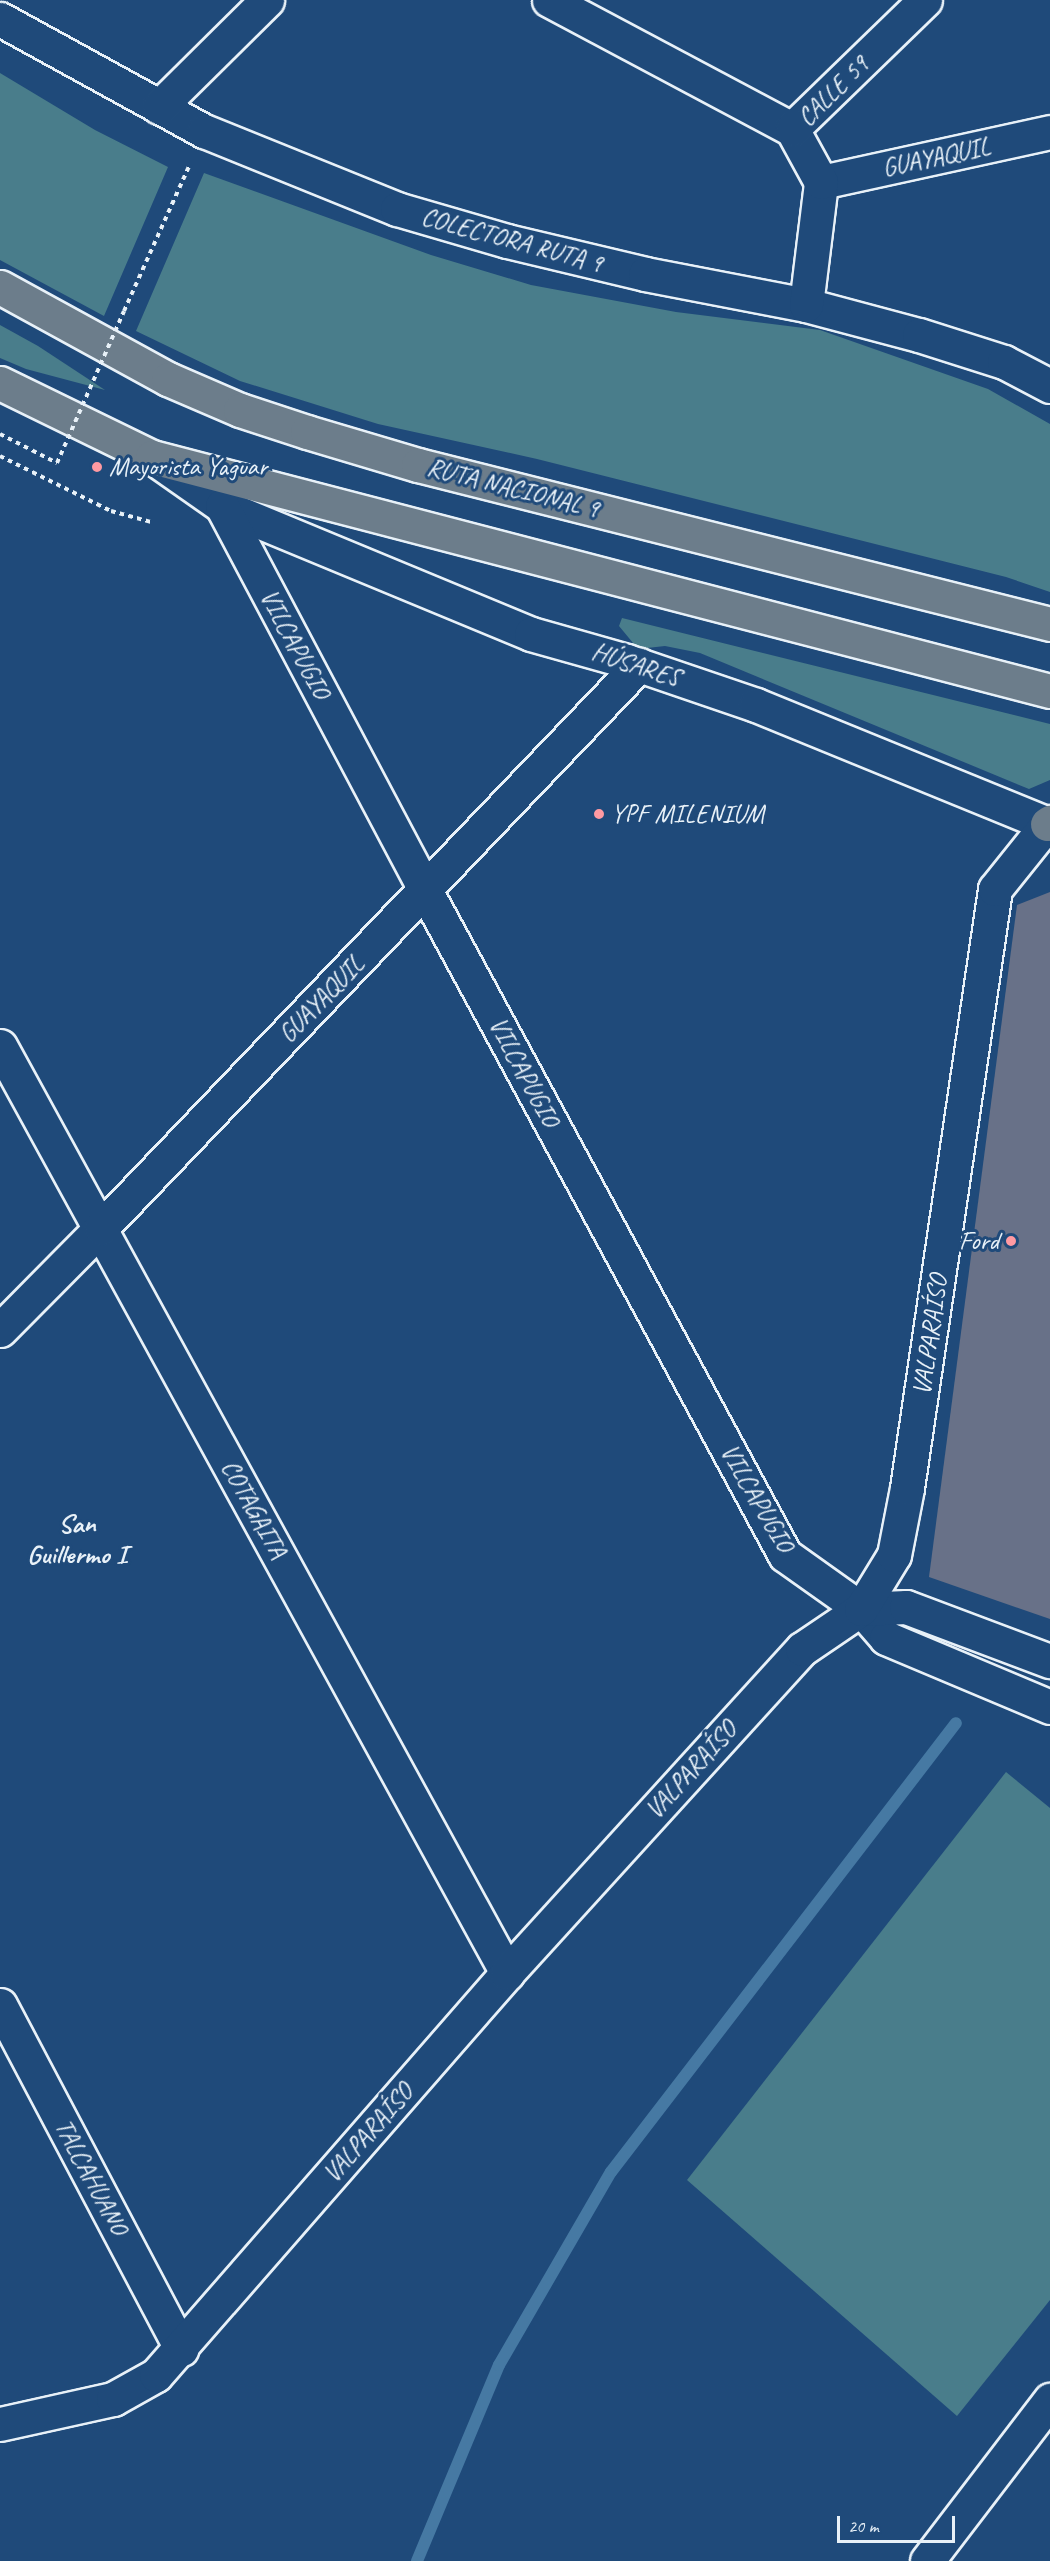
<!DOCTYPE html>
<meta charset="utf-8">
<style>
body{margin:0}
#map{position:relative;width:1050px;height:2561px;overflow:hidden;background:#1f4a7a;font-family:Caveat,sans-serif}
div>[style]{position:absolute}
[style*='--x']{left:calc(var(--x)*1px);top:calc(var(--y)*1px);width:calc(var(--w)*1px);rotate:calc(var(--a)*1deg)}
.green>*{inset:0;background:#497d8b}
.stream>*{height:12px;margin:-6px;padding:0 6px;transform-origin:6px;border-radius:6px;background:#4679a3}
.building>*{inset:0;background:#687188}
.path>*{height:4px;margin-top:-2px;transform-origin:0;background:repeating-linear-gradient(90deg,#e8f1f8 0 4.5px,transparent 0 9px)}
.roads{filter:drop-shadow(2px 0 #e8f1f8) drop-shadow(-2px 0 #e8f1f8) drop-shadow(0 2px #e8f1f8) drop-shadow(0 -2px #e8f1f8)}
.minor>*{height:33px;margin:-16.5px;padding:0 16.5px;transform-origin:16.5px;border-radius:16.5px;background:#1f4a7a}
.highway>*{height:33px;margin:-16.5px;padding:0 16.5px;transform-origin:16.5px;border-radius:16.5px;background:#6c7d8b}
.path-bridge>*{height:4px;margin-top:-2px;transform-origin:0;background:repeating-linear-gradient(90deg,#e8f1f8 0 4.5px,transparent 0 9px)}
.dots>*{width:16px;height:16px;translate:-50% -50%;box-sizing:border-box;border:3px solid #1f4a7a;border-radius:50%}
span{translate:-50% -50%;white-space:nowrap;text-align:center;line-height:1.15;-webkit-text-stroke:6px #1f4a7a;paint-order:stroke}
.street-label{font-size:26px;color:#e8f1f8}
.poi-label{font-size:26px;color:#e8f1f8}
.left{translate:0 -50%;text-align:left}
.right{translate:-100% -50%;text-align:right}
.neighbourhood-label{font-size:27px;color:#e8f1f8;font-weight:700}
.scale{position:absolute;left:837px;top:2516px;width:118px;height:27px;box-sizing:border-box;border:3px solid #e8f1f8;border-top:0;padding-left:8px;font-size:18px;line-height:21px;white-space:nowrap;color:#e8f1f8;-webkit-text-stroke:4px #1f4a7a;paint-order:stroke}
</style>
<div id="map">
<div class="green">
<i style="clip-path:polygon(0 73px,95px 130px,168px 167px,104px 316px,0 260px)"></i>
<i style="clip-path:polygon(204px 173px,431px 255px,531px 285px,676px 312px,820px 330px,988px 389px,1050px 424px,1050px 592px,1006px 577px,537px 459px,378px 424px,240px 381px,136px 331px)"></i>
<i style="clip-path:polygon(0 325px,38px 346px,105px 390px,26px 369px,0 358px)"></i>
<i style="clip-path:polygon(622px 618px,1050px 724px,1050px 780px,1029px 789px,700px 653px,665px 646px,638px 649px,619px 626px)"></i>
<i style="clip-path:polygon(1006px 1772px,1050px 1808px,1050px 2300px,957px 2416px,687px 2180px)"></i>
</div>
<div class="stream">
<i style="--x:417;--y:2561;--w:212;--a:-67.3"></i>
<i style="--x:499;--y:2365;--w:223;--a:-59.9"></i>
<i style="--x:611;--y:2172;--w:566;--a:-52.46"></i>
</div>
<div class="building">
<i style="clip-path:polygon(1050px 892px,1050px 1619px,929px 1577px,1017px 905px)"></i>
</div>
<div class="path">
<i style="--x:124;--y:311;--w:161;--a:-65.8"></i>
<i style="--x:0;--y:434;--w:64;--a:27"></i>
<i style="--x:0;--y:456;--w:124;--a:26.4"></i>
<i style="--x:111;--y:511;--w:41;--a:15.4"></i>
</div>
<div class="roads">
<div class="minor">
<i style="--x:549;--y:0;--w:275;--a:28"></i>
<i style="--x:0;--y:19;--w:233;--a:28.8"></i>
<i style="--x:204;--y:131;--w:208;--a:22"></i>
<i style="--x:397;--y:209;--w:115;--a:16.2"></i>
<i style="--x:507;--y:241;--w:142;--a:13.4"></i>
<i style="--x:645;--y:274;--w:164;--a:10.9"></i>
<i style="--x:806;--y:305;--w:117;--a:14.9"></i>
<i style="--x:919;--y:335;--w:89;--a:17.6"></i>
<i style="--x:1004;--y:362;--w:52;--a:27.6"></i>
<i style="--x:159;--y:107;--w:152;--a:-44.7"></i>
<i style="--x:821;--y:182;--w:234;--a:-12.3"></i>
<i style="--x:806;--y:305;--w:124;--a:-83"></i>
<i style="--x:821;--y:182;--w:60;--a:-118.7"></i>
<i style="--x:792;--y:129;--w:185;--a:-44.1"></i>
<i style="--x:155;--y:459;--w:82;--a:35"></i>
<i style="--x:222;--y:506;--w:334;--a:22.5"></i>
<i style="--x:531;--y:634;--w:100;--a:15.7"></i>
<i style="--x:627;--y:661;--w:136;--a:18.8"></i>
<i style="--x:756;--y:705;--w:318;--a:22.2"></i>
<i style="--x:222;--y:506;--w:434;--a:62.1"></i>
<i style="--x:425;--y:890;--w:756;--a:61.57"></i>
<i style="--x:785;--y:1555;--w:93;--a:35.4"></i>
<i style="--x:861;--y:1609;--w:38;--a:49"></i>
<i style="--x:886;--y:1638;--w:178;--a:22.8"></i>
<i style="--x:0;--y:1046;--w:1057;--a:61.32"></i>
<i style="--x:0;--y:1330;--w:144;--a:-45.3"></i>
<i style="--x:101;--y:1228;--w:779;--a:-46.3"></i>
<i style="--x:861;--y:1609;--w:45;--a:-2.5"></i>
<i style="--x:906;--y:1607;--w:154;--a:20.6"></i>
<i style="--x:0;--y:2005;--w:389;--a:62.2"></i>
<i style="--x:0;--y:2424;--w:116;--a:-12.5"></i>
<i style="--x:113;--y:2399;--w:49;--a:-29.2"></i>
<i style="--x:156;--y:2375;--w:534;--a:-48.87"></i>
<i style="--x:507;--y:1973;--w:438;--a:-47.7"></i>
<i style="--x:802;--y:1649;--w:71;--a:-34.1"></i>
<i style="--x:861;--y:1609;--w:63;--a:-58.6"></i>
<i style="--x:894;--y:1555;--w:68;--a:-79"></i>
<i style="--x:907;--y:1488;--w:605;--a:-81.64"></i>
<i style="--x:995;--y:889;--w:83;--a:-51.3"></i>
<i style="--x:927;--y:2561;--w:203;--a:-52.6"></i>
</div>
<div class="highway">
<i style="--x:0;--y:287;--w:192;--a:28.7"></i>
<i style="--x:168;--y:379;--w:78;--a:23.3"></i>
<i style="--x:240;--y:410;--w:71;--a:18.2"></i>
<i style="--x:307;--y:432;--w:116;--a:16.6"></i>
<i style="--x:418;--y:465;--w:652;--a:14.12"></i>
<i style="--x:0;--y:383;--w:169;--a:26"></i>
<i style="--x:152;--y:457;--w:928;--a:14.61"></i>
<i style="--x:1047;--y:824;--w:4;--a:-34"></i>
</div>
</div>
<div class="path-bridge">
<i style="--x:57;--y:463;--w:166;--a:-66.2"></i>
</div>
<div class="dots">
<i style="left:97px;top:467px;background:#ff9aa2"></i>
<i style="left:599px;top:814px;background:#ff9aa2"></i>
<i style="left:1011px;top:1241px;background:#ff9aa2"></i>
</div>
<div class="street-label">
<span style="left:833px;top:91px;rotate:-45deg">CALLE 59</span>
<span style="left:936px;top:157px;rotate:-12deg">GUAYAQUIL</span>
<span style="left:512px;top:240px;rotate:15deg">COLECTORA RUTA 9</span>
<span style="left:513px;top:488px;rotate:14deg">RUTA NACIONAL 9</span>
<span style="left:295px;top:644px;rotate:62deg">VILCAPUGIO</span>
<span style="left:636px;top:665px;rotate:18deg">HÚSARES</span>
<span style="left:321px;top:999px;rotate:-46deg">GUAYAQUIL</span>
<span style="left:524px;top:1072px;rotate:62deg">VILCAPUGIO</span>
<span style="left:930px;top:1335px;rotate:-82deg">VALPARAÍSO</span>
<span style="left:757px;top:1498px;rotate:60deg">VILCAPUGIO</span>
<span style="left:254px;top:1509px;rotate:61deg">COTAGAITA</span>
<span style="left:691px;top:1770px;rotate:-48deg">VALPARAÍSO</span>
<span style="left:368px;top:2133px;rotate:-49deg">VALPARAÍSO</span>
<span style="left:91px;top:2177px;rotate:62deg">TALCAHUANO</span>
</div>
<div class="poi-label">
<span class="left" style="left:109px;top:467px">Mayorista Yaguar</span>
<span class="left" style="left:611px;top:814px">YPF MILENIUM</span>
<span class="right" style="left:999px;top:1241px">Ford</span>
</div>
<div class="neighbourhood-label">
<span style="left:77px;top:1539px">San<br>Guillermo I</span>
</div>
<div class="scale">20 m</div>
</div>
